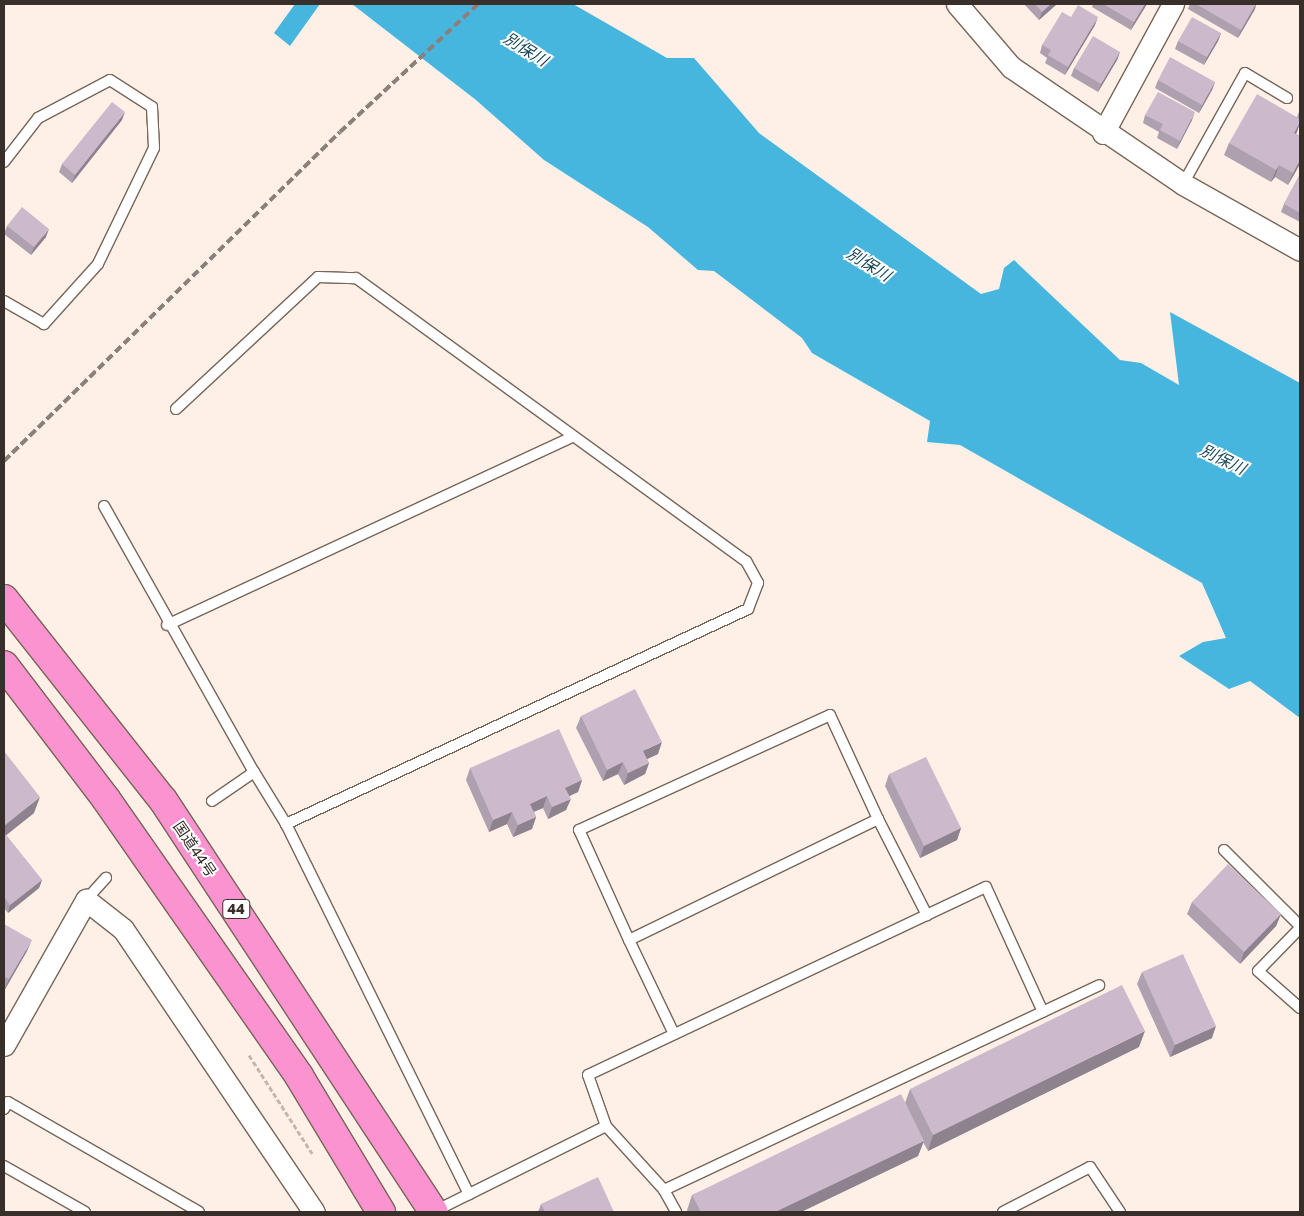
<!DOCTYPE html>
<meta charset="utf-8">
<style>
body{margin:0}
#map{position:relative;width:1304px;height:1216px;overflow:hidden;background:#fef0e7;font-family:"Golos Text","Noto Sans JP",sans-serif}
div>[style]{position:absolute}
[style*='--x']{left:calc(var(--x)*1px);top:calc(var(--y)*1px);width:calc(var(--w)*1px);rotate:calc(var(--a)*1deg)}
.water>*{inset:0;background:#47b6de}
.path>*{height:3px;margin-top:-1.5px;transform-origin:0;background:repeating-linear-gradient(90deg,#c2b6ae 0 5px,transparent 0 7.5px)}
.roads{filter:drop-shadow(1px 0 #786558) drop-shadow(-1px 0 #786558) drop-shadow(0 1px #786558) drop-shadow(0 -1px #786558)}
.service>*{height:10px;margin:-5px;padding:0 5px;transform-origin:5px;border-radius:5px;background:#fff}
.minor>*{height:21px;margin:-10.5px;padding:0 10.5px;transform-origin:10.5px;border-radius:10.5px;background:#fff}
.trunk>*{height:28px;margin:-14px;padding:0 14px;transform-origin:14px;border-radius:14px;background:#fb93d0}
.rail>*{height:4px;margin-top:-2px;transform-origin:0;background:repeating-linear-gradient(90deg,#8b8079 0 8px,transparent 0 12px)}
.wall>*{inset:0;background:#afa0af}
.shaded-wall>*{inset:0;background:#8f828f}
.building>*{inset:0;background:#ccbacc}
span{translate:-50% -50%;white-space:nowrap;text-align:center;line-height:1.15;-webkit-text-stroke:4px #fff;paint-order:stroke}
.shield-label span{padding:1px 4px;background:#fff;border:1px solid;border-radius:4px;-webkit-text-stroke-width:0}
.shield-label{font-size:14px;color:#382f2a;font-weight:700}
.street-label{font-size:15px;color:#382f2a}
.water-label{font-size:16px;color:#194859;font-style:italic}
.frame{position:absolute;inset:0;border:5px solid #382f2a;pointer-events:none}
</style>
<div id="map">
<div class="water">
<i style="clip-path:polygon(295px 4px,320px 4px,290px 46px,274px 33px)"></i>
<i style="clip-path:polygon(352px 4px,573px 4px,667px 58px,694px 58px,759px 133px,981px 294px,999px 289px,1004px 268px,1014px 260px,1120px 360px,1141px 363px,1179px 385px,1170px 312px,1300px 383px,1300px 718px,1250px 681px,1229px 689px,1179px 656px,1203px 642px,1226px 638px,1202px 583px,960px 445px,927px 442px,930px 421px,812px 353px,802px 338px,714px 271px,698px 270px,648px 227px,544px 160px,476px 100px)"></i>
</div>
<div class="path">
<i style="--x:249;--y:1055;--w:117;--a:57.3"></i>
</div>
<div class="roads">
<div class="service">
<i style="--x:4;--y:162;--w:56;--a:-52.3"></i>
<i style="--x:38;--y:118;--w:81;--a:-27.8"></i>
<i style="--x:110;--y:80;--w:50;--a:32.7"></i>
<i style="--x:152;--y:107;--w:41;--a:87.2"></i>
<i style="--x:154;--y:148;--w:129;--a:115.8"></i>
<i style="--x:98;--y:264;--w:81;--a:132"></i>
<i style="--x:44;--y:324;--w:46;--a:-150.1"></i>
<i style="--x:1183;--y:184;--w:127;--a:-60.8"></i>
<i style="--x:1245;--y:73;--w:49;--a:30.8"></i>
<i style="--x:176;--y:409;--w:194;--a:-42.9"></i>
<i style="--x:318;--y:277;--w:38;--a:2"></i>
<i style="--x:356;--y:278;--w:482;--a:36"></i>
<i style="--x:746;--y:561;--w:25;--a:61"></i>
<i style="--x:758;--y:583;--w:28;--a:111"></i>
<i style="--x:748;--y:609;--w:510;--a:155.04"></i>
<i style="--x:104;--y:506;--w:305;--a:60.6"></i>
<i style="--x:167;--y:625;--w:444;--a:-24.9"></i>
<i style="--x:212;--y:801;--w:51;--a:-34.6"></i>
<i style="--x:254;--y:772;--w:61;--a:58.4"></i>
<i style="--x:286;--y:824;--w:413;--a:63.7"></i>
<i style="--x:1224;--y:850;--w:107;--a:45"></i>
<i style="--x:86;--y:900;--w:30;--a:-48"></i>
<i style="--x:1300;--y:928;--w:60;--a:134.3"></i>
<i style="--x:1258;--y:971;--w:56;--a:41.4"></i>
<i style="--x:629;--y:940;--w:121;--a:-114.4"></i>
<i style="--x:579;--y:830;--w:276;--a:-24.6"></i>
<i style="--x:830;--y:715;--w:115;--a:65.2"></i>
<i style="--x:674;--y:1034;--w:104;--a:-115.6"></i>
<i style="--x:629;--y:940;--w:277;--a:-25.9"></i>
<i style="--x:878;--y:819;--w:108;--a:63"></i>
<i style="--x:4;--y:1109;--w:8;--a:-60"></i>
<i style="--x:8;--y:1102;--w:220;--a:29.9"></i>
<i style="--x:606;--y:1126;--w:54;--a:-109.4"></i>
<i style="--x:588;--y:1075;--w:440;--a:-25.3"></i>
<i style="--x:986;--y:887;--w:137;--a:65.5"></i>
<i style="--x:4;--y:1166;--w:93;--a:29.6"></i>
<i style="--x:664;--y:1190;--w:25;--a:61"></i>
<i style="--x:435;--y:1211;--w:191;--a:-26.4"></i>
<i style="--x:606;--y:1126;--w:86;--a:47.8"></i>
<i style="--x:664;--y:1190;--w:481;--a:-25.2"></i>
<i style="--x:1003;--y:1212;--w:98;--a:-27.3"></i>
<i style="--x:1090;--y:1167;--w:54;--a:56.3"></i>
</div>
<div class="minor">
<i style="--x:957;--y:4;--w:83;--a:49.4"></i>
<i style="--x:1011;--y:67;--w:208;--a:34.2"></i>
<i style="--x:1183;--y:184;--w:134;--a:29.4"></i>
<i style="--x:1103;--y:133;--w:147;--a:-61.5"></i>
<i style="--x:4;--y:1045;--w:167;--a:-60.5"></i>
<i style="--x:86;--y:900;--w:47;--a:38.1"></i>
<i style="--x:123;--y:929;--w:341;--a:56"></i>
</div>
<div class="trunk">
<i style="--x:4;--y:599;--w:256;--a:51.7"></i>
<i style="--x:163;--y:800;--w:493;--a:56.7"></i>
<i style="--x:4;--y:665;--w:168;--a:52.7"></i>
<i style="--x:106;--y:799;--w:338;--a:55.1"></i>
<i style="--x:299;--y:1076;--w:159;--a:58.9"></i>
</div>
</div>
<div class="rail">
<i style="--x:4;--y:461;--w:470;--a:-44.4"></i>
<i style="--x:340;--y:132;--w:188;--a:-42.8"></i>
</div>
<div class="wall">
<i style="clip-path:polygon(1024px 4px,1057px 4px,1039px 20px)"></i>
<i style="clip-path:polygon(1093px 4px,1147px 4px,1131px 30px,1092px 7px)"></i>
<i style="clip-path:polygon(1190px 4px,1256px 4px,1255px 9px,1238px 38px,1188px 9px)"></i>
<i style="clip-path:polygon(1071px 17px,1095px 25px,1065px 75px,1045px 63px,1047px 58px,1040px 53px,1042px 45px)"></i>
<i style="clip-path:polygon(1221px 33px,1218px 41px,1204px 65px,1175px 49px,1178px 41px)"></i>
<i style="clip-path:polygon(1120px 52px,1117px 60px,1098px 92px,1071px 76px,1074px 68px)"></i>
<i style="clip-path:polygon(1158px 80px,1215px 82px,1212px 90px,1199px 113px,1155px 88px)"></i>
<i style="clip-path:polygon(1300px 109px,1300px 124px,1296px 134px,1300px 136px,1300px 164px,1288px 185px,1275px 177px,1271px 182px,1224px 155px,1229px 143px,1297px 117px)"></i>
<i style="clip-path:polygon(1145px 115px,1192px 120px,1177px 149px,1157px 138px,1159px 132px,1143px 123px)"></i>
<i style="clip-path:polygon(122px 120px,72px 183px,59px 172px,62px 164px)"></i>
<i style="clip-path:polygon(1300px 174px,1300px 222px,1281px 212px,1284px 204px)"></i>
<i style="clip-path:polygon(7px 226px,46px 237px,31px 255px,4px 234px)"></i>
<i style="clip-path:polygon(581px 716px,658px 754px,647px 759px,649px 763px,645px 774px,624px 785px,618px 774px,603px 781px,576px 728px)"></i>
<i style="clip-path:polygon(4px 751px,34px 813px,6px 835px,42px 880px,39px 888px,8px 913px,4px 908px)"></i>
<i style="clip-path:polygon(470px 768px,582px 780px,578px 792px,569px 796px,566px 810px,548px 819px,543px 808px,534px 812px,536px 817px,532px 829px,513px 837px,507px 824px,489px 832px,466px 780px)"></i>
<i style="clip-path:polygon(889px 774px,961px 828px,957px 840px,920px 858px,885px 786px)"></i>
<i style="clip-path:polygon(1192px 902px,1281px 914px,1276px 926px,1240px 964px,1187px 914px)"></i>
<i style="clip-path:polygon(4px 924px,27px 951px,4px 991px)"></i>
<i style="clip-path:polygon(1142px 972px,1212px 1038px,1170px 1057px,1137px 984px)"></i>
<i style="clip-path:polygon(1139px 1047px,928px 1151px,923px 1142px,918px 1156px,801px 1212px,688px 1212px,687px 1210px,692px 1195px,905px 1103px,910px 1089px)"></i>
<i style="clip-path:polygon(541px 1204px,614px 1212px,538px 1212px)"></i>
</div>
<div class="shaded-wall">
<i style="clip-path:polygon(1051px 4px,1057px 4px,1039px 20px,1042px 12px)"></i>
<i style="clip-path:polygon(1145px 4px,1147px 4px,1131px 30px,1134px 22px)"></i>
<i style="clip-path:polygon(1256px 4px,1255px 9px,1238px 38px,1241px 30px)"></i>
<i style="clip-path:polygon(1098px 17px,1095px 25px,1065px 75px,1068px 67px)"></i>
<i style="clip-path:polygon(1221px 33px,1218px 41px,1204px 65px,1207px 57px)"></i>
<i style="clip-path:polygon(1120px 52px,1117px 60px,1098px 92px,1101px 84px)"></i>
<i style="clip-path:polygon(1215px 82px,1212px 90px,1199px 113px,1202px 105px)"></i>
<i style="clip-path:polygon(125px 112px,122px 120px,72px 183px,75px 175px)"></i>
<i style="clip-path:polygon(1195px 112px,1192px 120px,1177px 149px,1180px 141px)"></i>
<i style="clip-path:polygon(1300px 122px,1297px 132px,1290px 145px,1294px 133px)"></i>
<i style="clip-path:polygon(1300px 160px,1300px 164px,1288px 185px,1293px 173px)"></i>
<i style="clip-path:polygon(1279px 165px,1275px 177px,1271px 182px,1276px 170px)"></i>
<i style="clip-path:polygon(49px 229px,46px 237px,31px 255px,34px 247px)"></i>
<i style="clip-path:polygon(662px 742px,658px 754px,639px 763px,643px 751px)"></i>
<i style="clip-path:polygon(623px 762px,618px 774px,603px 781px,607px 770px)"></i>
<i style="clip-path:polygon(649px 763px,645px 774px,624px 785px,628px 773px)"></i>
<i style="clip-path:polygon(582px 780px,578px 792px,561px 800px,565px 788px)"></i>
<i style="clip-path:polygon(547px 796px,543px 808px,525px 815px,530px 804px)"></i>
<i style="clip-path:polygon(40px 797px,34px 813px,4px 837px,4px 826px)"></i>
<i style="clip-path:polygon(571px 799px,566px 810px,548px 819px,552px 807px)"></i>
<i style="clip-path:polygon(512px 812px,507px 824px,489px 832px,493px 820px)"></i>
<i style="clip-path:polygon(536px 817px,532px 829px,513px 837px,518px 825px)"></i>
<i style="clip-path:polygon(961px 828px,957px 840px,920px 858px,924px 846px)"></i>
<i style="clip-path:polygon(42px 880px,39px 888px,8px 913px,10px 905px)"></i>
<i style="clip-path:polygon(1281px 914px,1276px 926px,1240px 964px,1244px 952px)"></i>
<i style="clip-path:polygon(32px 940px,27px 951px,4px 991px,9px 979px)"></i>
<i style="clip-path:polygon(1216px 1026px,1212px 1038px,1170px 1057px,1175px 1045px)"></i>
<i style="clip-path:polygon(1145px 1031px,1139px 1047px,928px 1151px,933px 1135px)"></i>
<i style="clip-path:polygon(924px 1141px,918px 1156px,801px 1212px,775px 1212px)"></i>
</div>
<div class="building">
<i style="clip-path:polygon(1035px 4px,1051px 4px,1042px 12px)"></i>
<i style="clip-path:polygon(1103px 4px,1145px 4px,1134px 22px)"></i>
<i style="clip-path:polygon(1196px 4px,1256px 4px,1241px 30px)"></i>
<i style="clip-path:polygon(1078px 5px,1098px 17px,1068px 67px,1048px 55px,1051px 50px,1042px 45px,1062px 12px,1071px 17px)"></i>
<i style="clip-path:polygon(1192px 17px,1221px 33px,1207px 57px,1178px 41px)"></i>
<i style="clip-path:polygon(1093px 36px,1120px 52px,1101px 84px,1074px 68px)"></i>
<i style="clip-path:polygon(1170px 57px,1215px 82px,1202px 105px,1158px 80px)"></i>
<i style="clip-path:polygon(1158px 92px,1195px 112px,1180px 141px,1160px 130px,1163px 124px,1145px 115px)"></i>
<i style="clip-path:polygon(1257px 94px,1300px 119px,1300px 122px,1294px 133px,1300px 136px,1300px 160px,1293px 173px,1279px 165px,1276px 170px,1229px 143px)"></i>
<i style="clip-path:polygon(112px 102px,125px 112px,75px 175px,62px 164px)"></i>
<i style="clip-path:polygon(1300px 174px,1300px 213px,1284px 204px)"></i>
<i style="clip-path:polygon(22px 207px,49px 229px,34px 247px,7px 226px)"></i>
<i style="clip-path:polygon(635px 689px,662px 742px,643px 751px,649px 763px,628px 773px,623px 762px,607px 770px,581px 716px)"></i>
<i style="clip-path:polygon(559px 729px,582px 780px,565px 788px,571px 799px,552px 807px,547px 796px,530px 804px,536px 817px,518px 825px,512px 812px,493px 820px,470px 768px)"></i>
<i style="clip-path:polygon(4px 751px,40px 797px,4px 826px)"></i>
<i style="clip-path:polygon(926px 757px,961px 828px,924px 846px,889px 774px)"></i>
<i style="clip-path:polygon(5px 834px,42px 880px,10px 905px,4px 897px,4px 835px)"></i>
<i style="clip-path:polygon(1228px 864px,1281px 914px,1244px 952px,1192px 902px)"></i>
<i style="clip-path:polygon(4px 924px,32px 940px,9px 979px,4px 976px)"></i>
<i style="clip-path:polygon(1183px 954px,1216px 1026px,1175px 1045px,1142px 972px)"></i>
<i style="clip-path:polygon(1122px 985px,1145px 1031px,933px 1135px,910px 1089px)"></i>
<i style="clip-path:polygon(901px 1094px,924px 1141px,775px 1212px,701px 1212px,692px 1195px)"></i>
<i style="clip-path:polygon(598px 1177px,614px 1212px,545px 1212px,541px 1204px)"></i>
</div>
<div class="shield-label">
<span style="left:236px;top:909px">44</span>
</div>
<div class="street-label">
<span style="left:195px;top:849px;rotate:56deg">国道44号</span>
</div>
<div class="water-label">
<span style="left:526px;top:49px;rotate:32deg">別保川</span>
<span style="left:869px;top:264px;rotate:32deg">別保川</span>
<span style="left:1223px;top:459px;rotate:26deg">別保川</span>
</div>
<div class="frame"></div>
</div>
